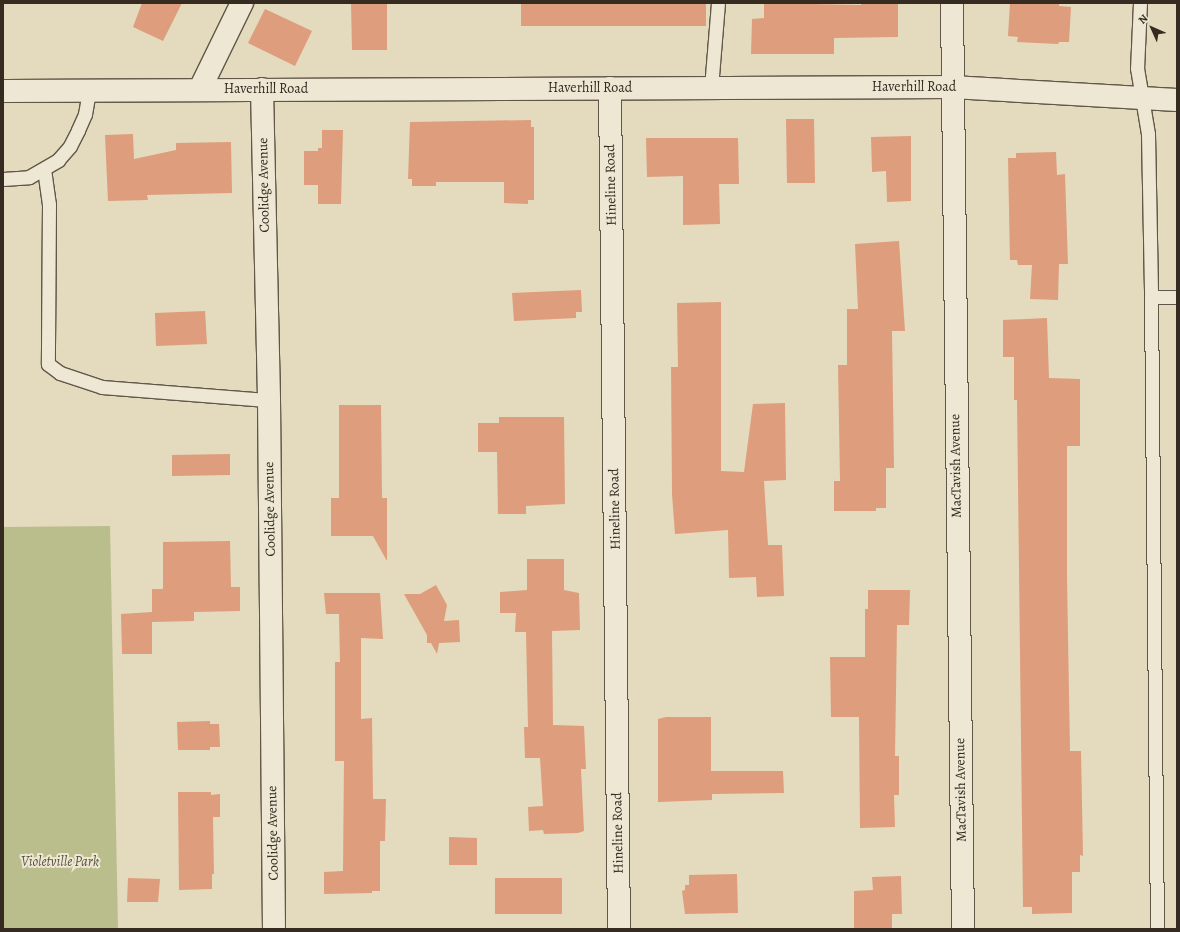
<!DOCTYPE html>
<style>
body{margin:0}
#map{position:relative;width:1180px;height:932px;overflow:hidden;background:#e4dabd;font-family:Alegreya,serif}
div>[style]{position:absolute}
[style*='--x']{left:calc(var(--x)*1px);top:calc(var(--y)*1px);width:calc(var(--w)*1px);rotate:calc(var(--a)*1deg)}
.green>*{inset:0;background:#babe8d}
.building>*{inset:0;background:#de9d7c}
.roads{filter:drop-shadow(1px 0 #615748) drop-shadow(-1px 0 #615748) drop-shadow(0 1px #615748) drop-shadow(0 -1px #615748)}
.lane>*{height:13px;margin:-6.5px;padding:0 6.5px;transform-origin:6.5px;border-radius:6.5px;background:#ede7d4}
.street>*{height:22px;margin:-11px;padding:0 11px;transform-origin:11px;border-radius:11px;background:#ede7d4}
span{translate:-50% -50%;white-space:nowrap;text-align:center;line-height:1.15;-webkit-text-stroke:4px #ede7d4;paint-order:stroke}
.street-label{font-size:14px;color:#352b21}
.park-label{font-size:14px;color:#56503c;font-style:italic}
.frame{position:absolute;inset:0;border:4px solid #352b21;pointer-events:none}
.north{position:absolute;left:1132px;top:8px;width:40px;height:40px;-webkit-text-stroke:3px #ede7d4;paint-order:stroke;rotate:315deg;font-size:11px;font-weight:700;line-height:16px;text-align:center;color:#352b21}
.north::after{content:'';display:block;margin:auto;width:14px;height:18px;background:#352b21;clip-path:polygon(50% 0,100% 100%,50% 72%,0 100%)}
</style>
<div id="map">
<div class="green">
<i style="clip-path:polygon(110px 526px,118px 929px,3px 929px,3px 527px)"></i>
</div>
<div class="building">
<i style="clip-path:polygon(142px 3px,182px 3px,163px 41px,133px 27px)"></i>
<i style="clip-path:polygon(351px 3px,387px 3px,387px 50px,352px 50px)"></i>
<i style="clip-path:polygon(521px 3px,706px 3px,706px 26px,521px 26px)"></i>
<i style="clip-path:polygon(764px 3px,861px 5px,861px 3px,898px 3px,898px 37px,834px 38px,834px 54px,751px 54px,752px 19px,764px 18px)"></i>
<i style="clip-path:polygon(1010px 3px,1059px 3px,1059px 6px,1071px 7px,1069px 42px,1059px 42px,1058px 44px,1017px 42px,1018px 37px,1008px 36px)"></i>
<i style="clip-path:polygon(265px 9px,312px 31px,295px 66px,248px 43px)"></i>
<i style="clip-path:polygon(786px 119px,814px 119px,815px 183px,787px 183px)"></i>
<i style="clip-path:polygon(531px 120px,531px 127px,534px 127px,534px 200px,528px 200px,528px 204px,504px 203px,504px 182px,436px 182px,436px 186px,412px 186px,412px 179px,408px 179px,410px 122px)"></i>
<i style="clip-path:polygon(322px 130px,343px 130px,341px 204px,318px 204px,318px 185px,304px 185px,304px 151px,318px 151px,318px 148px,322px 148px)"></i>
<i style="clip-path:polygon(133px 134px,134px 159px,176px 150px,176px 143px,231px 142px,232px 193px,147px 195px,148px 200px,108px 201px,105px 135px)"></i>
<i style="clip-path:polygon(911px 136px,911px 201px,887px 202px,886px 171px,872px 172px,871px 137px)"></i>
<i style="clip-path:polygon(646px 138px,738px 138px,739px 184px,719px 184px,720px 224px,683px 225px,683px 176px,647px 177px)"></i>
<i style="clip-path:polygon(1056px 152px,1057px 175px,1065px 174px,1068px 264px,1059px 264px,1058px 300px,1030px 299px,1032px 265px,1018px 265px,1017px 260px,1010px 260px,1008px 158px,1016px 158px,1016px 153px)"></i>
<i style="clip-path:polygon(899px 241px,905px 331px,892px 331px,894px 468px,886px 468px,886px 508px,876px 508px,876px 511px,834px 511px,834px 481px,840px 481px,838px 365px,847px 365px,847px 309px,858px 309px,855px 244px)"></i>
<i style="clip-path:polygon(581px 290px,582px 312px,576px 312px,576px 318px,514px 321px,512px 293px)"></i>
<i style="clip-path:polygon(721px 302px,721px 471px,744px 472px,753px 404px,785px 403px,786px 480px,764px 481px,768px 545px,782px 545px,784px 596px,757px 597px,756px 577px,729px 578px,728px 530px,675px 534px,672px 494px,671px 367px,678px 367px,677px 303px)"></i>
<i style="clip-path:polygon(205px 311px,207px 344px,156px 346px,155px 313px)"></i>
<i style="clip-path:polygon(1047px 318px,1049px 378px,1080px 379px,1080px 446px,1067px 446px,1067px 578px,1070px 751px,1081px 751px,1083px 856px,1080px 855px,1080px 872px,1072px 872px,1072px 913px,1032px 914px,1032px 907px,1023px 907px,1017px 400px,1014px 400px,1014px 357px,1003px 357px,1003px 320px)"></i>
<i style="clip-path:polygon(339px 405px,381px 405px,382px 498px,387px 498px,387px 561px,373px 536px,331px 536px,331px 498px,339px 498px)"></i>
<i style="clip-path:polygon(499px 417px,564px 417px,565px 504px,526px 506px,526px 514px,498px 514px,497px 452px,478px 452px,478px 423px,499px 423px)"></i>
<i style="clip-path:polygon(230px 454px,230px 475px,172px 476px,172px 455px)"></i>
<i style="clip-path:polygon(230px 541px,231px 587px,240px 587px,240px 611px,194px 612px,194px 621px,152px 622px,152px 589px,163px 589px,163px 542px)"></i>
<i style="clip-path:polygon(527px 559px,564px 559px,564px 590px,579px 593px,580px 630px,552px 631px,553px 725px,584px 726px,586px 769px,581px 769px,584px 831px,578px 833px,544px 834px,543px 830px,529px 831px,528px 807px,543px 806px,540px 758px,525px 758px,524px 727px,528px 727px,526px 632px,515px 632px,516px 613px,500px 613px,500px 592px,527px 590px)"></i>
<i style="clip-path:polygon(436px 585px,447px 605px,444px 621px,459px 620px,460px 642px,439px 643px,437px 654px,431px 643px,427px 643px,427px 635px,404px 594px,420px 594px)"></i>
<i style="clip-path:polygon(868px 590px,910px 590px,909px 625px,897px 625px,895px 756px,899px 756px,899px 795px,894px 795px,895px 827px,860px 828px,859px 717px,831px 717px,830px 657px,865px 657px,865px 609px,868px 609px)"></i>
<i style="clip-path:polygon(324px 593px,380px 593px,383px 639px,361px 638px,361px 719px,372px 718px,373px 799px,386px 799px,385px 841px,380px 841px,380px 891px,372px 891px,372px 893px,324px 894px,324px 872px,343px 871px,344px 761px,335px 761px,335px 662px,340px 662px,339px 614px,326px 614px)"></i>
<i style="clip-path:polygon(152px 612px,152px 654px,122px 654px,121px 614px)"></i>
<i style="clip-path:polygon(666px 717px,711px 717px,711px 771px,783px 771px,784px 793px,712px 794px,712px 800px,658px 802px,658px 719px)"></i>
<i style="clip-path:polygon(210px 721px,210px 724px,219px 724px,220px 747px,210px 747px,210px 750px,178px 750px,177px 722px)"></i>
<i style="clip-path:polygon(178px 792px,211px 792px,211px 795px,220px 794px,220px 817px,213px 817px,214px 874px,212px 874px,212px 889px,179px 890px)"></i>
<i style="clip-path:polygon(449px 837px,477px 838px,477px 865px,449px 865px)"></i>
<i style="clip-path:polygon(737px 874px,738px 913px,685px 914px,682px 891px,685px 890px,685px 885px,689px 885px,689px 875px)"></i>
<i style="clip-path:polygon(901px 876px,902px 914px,892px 914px,892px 929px,854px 929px,854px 891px,873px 890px,872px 877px)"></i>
<i style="clip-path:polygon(128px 878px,160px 879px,158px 902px,127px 902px)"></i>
<i style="clip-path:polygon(495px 878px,562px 878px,562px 914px,495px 914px)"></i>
</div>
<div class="roads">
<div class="lane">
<i style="--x:1140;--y:3;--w:65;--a:92.6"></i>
<i style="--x:1137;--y:68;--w:67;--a:80.5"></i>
<i style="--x:1148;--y:134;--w:163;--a:88.9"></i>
<i style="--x:1151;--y:297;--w:632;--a:89.46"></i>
<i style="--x:711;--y:88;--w:85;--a:-85.3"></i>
<i style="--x:44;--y:169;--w:35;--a:82"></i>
<i style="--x:49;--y:204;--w:160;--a:90.4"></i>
<i style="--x:48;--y:364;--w:15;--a:37"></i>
<i style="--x:60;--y:373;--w:44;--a:18.4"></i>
<i style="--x:102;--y:387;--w:168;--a:4.5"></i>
<i style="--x:3;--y:179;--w:26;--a:-4"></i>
<i style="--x:29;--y:177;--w:34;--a:-30"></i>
<i style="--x:58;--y:160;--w:18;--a:-49"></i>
<i style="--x:70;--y:146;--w:18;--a:-63"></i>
<i style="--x:78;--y:130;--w:17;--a:-66"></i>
<i style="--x:85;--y:114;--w:23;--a:-80"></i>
<i style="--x:1151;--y:297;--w:26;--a:0"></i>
</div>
<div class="street">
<i style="--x:952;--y:3;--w:926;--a:89.32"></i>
<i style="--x:610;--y:88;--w:841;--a:89.39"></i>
<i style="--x:200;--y:89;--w:96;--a:-64"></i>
<i style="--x:262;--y:89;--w:311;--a:88.7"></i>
<i style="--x:269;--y:400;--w:529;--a:89.46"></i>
<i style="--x:3;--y:91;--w:949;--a:-0.24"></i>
<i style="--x:952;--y:87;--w:225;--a:3.3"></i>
</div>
</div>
<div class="street-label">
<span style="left:914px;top:87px">Haverhill Road</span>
<span style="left:590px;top:88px">Haverhill Road</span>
<span style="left:266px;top:89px">Haverhill Road</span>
<span style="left:264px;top:185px;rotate:-91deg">Coolidge Avenue</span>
<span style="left:611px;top:185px;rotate:-91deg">Hineline Road</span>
<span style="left:956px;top:466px;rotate:-91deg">MacTavish Avenue</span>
<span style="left:270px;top:509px;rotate:-91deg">Coolidge Avenue</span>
<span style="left:615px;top:509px;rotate:-91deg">Hineline Road</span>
<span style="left:961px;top:790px;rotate:-91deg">MacTavish Avenue</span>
<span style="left:273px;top:833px;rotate:-91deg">Coolidge Avenue</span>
<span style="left:618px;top:833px;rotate:-91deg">Hineline Road</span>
</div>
<div class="park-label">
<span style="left:60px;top:862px">Violetville Park</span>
</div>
<div class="frame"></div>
<div class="north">N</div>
</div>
